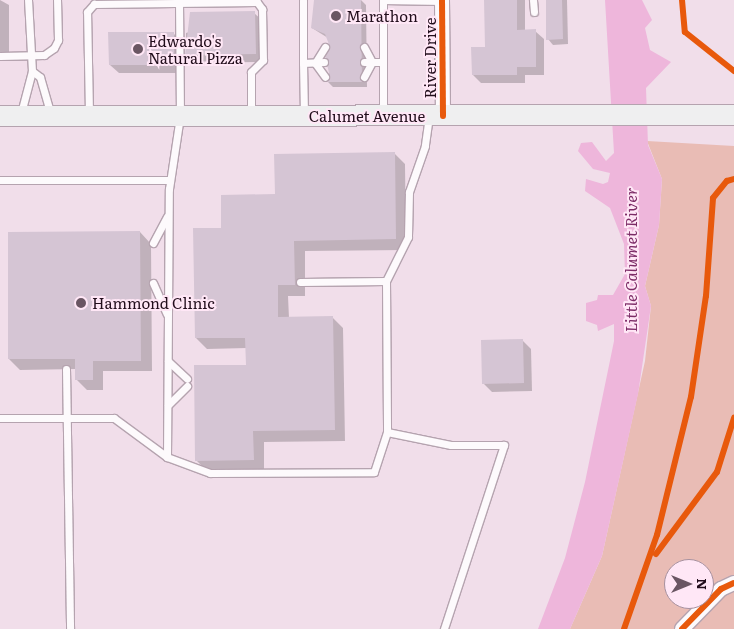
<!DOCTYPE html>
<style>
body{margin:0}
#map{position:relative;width:734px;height:629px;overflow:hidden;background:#f1deea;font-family:Literata,serif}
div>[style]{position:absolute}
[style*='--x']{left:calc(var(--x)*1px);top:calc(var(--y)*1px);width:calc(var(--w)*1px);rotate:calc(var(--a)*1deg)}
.green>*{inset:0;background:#e9bcb5}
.water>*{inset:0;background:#eeb6db}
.shadow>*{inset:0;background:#0003}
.building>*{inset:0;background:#d5c5d4}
.roads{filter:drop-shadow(1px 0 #b5a3af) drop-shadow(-1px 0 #b5a3af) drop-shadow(0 1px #b5a3af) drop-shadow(0 -1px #b5a3af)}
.lane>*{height:7px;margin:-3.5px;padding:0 3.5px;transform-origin:3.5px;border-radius:3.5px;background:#fdfafc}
.street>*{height:14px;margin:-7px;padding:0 7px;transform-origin:7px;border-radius:7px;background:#fdfafc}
.secondary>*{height:20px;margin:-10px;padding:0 10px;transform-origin:10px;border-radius:10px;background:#efeff0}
.cycleway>*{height:6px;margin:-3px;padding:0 3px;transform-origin:3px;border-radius:3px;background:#e8590c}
.dots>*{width:14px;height:14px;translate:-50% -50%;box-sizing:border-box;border:2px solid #ffe7f6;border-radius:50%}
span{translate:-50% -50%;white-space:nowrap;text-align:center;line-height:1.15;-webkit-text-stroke:4px #ffe7f6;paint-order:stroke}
.poi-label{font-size:15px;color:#210d1b}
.left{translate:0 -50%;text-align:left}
.street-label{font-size:15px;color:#210d1b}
.water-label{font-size:16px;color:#7c2b66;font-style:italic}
.north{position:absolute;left:664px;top:559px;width:50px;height:50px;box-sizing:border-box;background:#ffe7f6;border:1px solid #a6909e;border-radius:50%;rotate:90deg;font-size:14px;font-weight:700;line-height:20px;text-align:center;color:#210d1b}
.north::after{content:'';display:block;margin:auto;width:18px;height:22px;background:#6a5663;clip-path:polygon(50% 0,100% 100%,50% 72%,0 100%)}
</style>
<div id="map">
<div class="green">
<i style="clip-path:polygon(evenodd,647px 141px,734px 146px,734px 629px,570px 629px,602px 556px,645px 361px,651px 306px,645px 286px,659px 225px,662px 179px,647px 141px,674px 569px,704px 569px,704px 599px,674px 599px,674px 569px)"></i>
</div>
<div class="water">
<i style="clip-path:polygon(605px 0,642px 0,652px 20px,645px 28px,650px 50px,671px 62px,646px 88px,648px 145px,662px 179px,659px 225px,645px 286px,651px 306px,638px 394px,602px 556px,570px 629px,538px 629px,565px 558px,585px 482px,614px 341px,614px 324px,598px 331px,597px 325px,586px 321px,586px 303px,597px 300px,598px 295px,613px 295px,625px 274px,624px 244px,610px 208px,585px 191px,586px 179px,603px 184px,608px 182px,610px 173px,593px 169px,578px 151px,581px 143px,592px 142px,606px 161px,614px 153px)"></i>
</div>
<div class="shadow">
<i style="clip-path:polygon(0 0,9px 5px,9px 52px,0 52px)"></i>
<i style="clip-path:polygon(315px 0,361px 0,366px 5px,367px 87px,333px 87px,328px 82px,332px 47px,328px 38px,312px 28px)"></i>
<i style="clip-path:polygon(485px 0,525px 0,525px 31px,535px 31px,544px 39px,544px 75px,525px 75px,525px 83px,481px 83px,473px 75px,486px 48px)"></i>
<i style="clip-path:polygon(547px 0,567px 0,568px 44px,553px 45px,548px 39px)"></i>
<i style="clip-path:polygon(254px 13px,263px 21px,263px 62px,194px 63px,186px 54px,186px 33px)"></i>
<i style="clip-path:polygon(173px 33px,182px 42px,176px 73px,119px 73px,110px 65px)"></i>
<i style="clip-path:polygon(394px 153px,405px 164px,406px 250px,305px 251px,305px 296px,288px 296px,289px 318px,332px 317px,343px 328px,345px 441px,264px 442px,264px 470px,207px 471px,196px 460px,247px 366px,247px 348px,207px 349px,196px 338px,222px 229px,276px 196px)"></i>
<i style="clip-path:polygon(140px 232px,151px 244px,152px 371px,103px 371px,103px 390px,87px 390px,76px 379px,76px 369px,20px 370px,9px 359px)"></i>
<i style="clip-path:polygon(523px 341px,531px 349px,532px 391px,492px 392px,483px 383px)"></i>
</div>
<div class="building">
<i style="clip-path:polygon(314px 0,361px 0,362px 82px,327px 82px,330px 77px,325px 56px,330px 47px,325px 34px,311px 28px)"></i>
<i style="clip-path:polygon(484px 0,517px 0,517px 30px,536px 29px,536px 67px,517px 67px,517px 75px,472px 75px,471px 47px,485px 47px)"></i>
<i style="clip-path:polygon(546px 0,562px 0,563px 39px,546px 40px)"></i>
<i style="clip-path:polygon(255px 11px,256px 54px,185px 55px,190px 12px)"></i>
<i style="clip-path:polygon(108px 32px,174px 32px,174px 55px,168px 55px,169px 65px,109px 65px)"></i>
<i style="clip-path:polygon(395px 152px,396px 239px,294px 241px,295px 285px,278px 285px,278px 317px,333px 316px,335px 430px,253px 431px,254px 460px,195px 461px,194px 365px,246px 365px,245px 338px,195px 338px,193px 228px,221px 228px,221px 195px,275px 194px,274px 154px)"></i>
<i style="clip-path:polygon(140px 231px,141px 361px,93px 361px,93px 380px,75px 380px,75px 359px,8px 359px,8px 232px)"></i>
<i style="clip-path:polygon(523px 339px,524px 383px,482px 384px,481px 340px)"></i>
</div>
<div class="roads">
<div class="lane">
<i style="--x:303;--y:0;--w:63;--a:90"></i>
<i style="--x:383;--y:0;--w:115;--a:90"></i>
<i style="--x:383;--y:0;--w:59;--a:1"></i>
<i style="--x:533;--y:0;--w:12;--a:85"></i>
<i style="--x:364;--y:47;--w:17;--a:62"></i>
<i style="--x:0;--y:56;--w:44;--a:-1.3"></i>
<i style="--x:44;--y:55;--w:12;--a:-35"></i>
<i style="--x:54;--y:48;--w:9;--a:-63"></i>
<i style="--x:58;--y:40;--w:40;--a:-91.4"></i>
<i style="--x:364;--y:62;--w:19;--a:0"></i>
<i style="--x:315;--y:63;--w:19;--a:-58"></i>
<i style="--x:315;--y:63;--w:17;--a:54"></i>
<i style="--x:32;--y:71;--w:10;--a:37"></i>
<i style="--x:40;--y:77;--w:37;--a:74"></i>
<i style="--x:364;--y:77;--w:17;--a:-62"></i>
<i style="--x:21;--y:113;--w:43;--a:-75.3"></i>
<i style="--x:32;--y:71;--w:71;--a:-93.2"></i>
<i style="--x:89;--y:113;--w:101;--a:-91.1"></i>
<i style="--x:87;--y:12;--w:11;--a:-49"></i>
<i style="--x:94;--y:4;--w:163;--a:-0.7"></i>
<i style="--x:257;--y:2;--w:9;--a:54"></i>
<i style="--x:262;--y:9;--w:51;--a:88.9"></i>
<i style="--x:263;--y:60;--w:17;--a:135"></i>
<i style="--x:251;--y:72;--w:43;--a:90"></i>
<i style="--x:304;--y:114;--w:51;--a:-91.1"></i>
<i style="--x:303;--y:63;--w:21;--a:-3"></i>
<i style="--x:429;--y:116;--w:30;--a:98"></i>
<i style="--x:425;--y:146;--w:49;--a:109.2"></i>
<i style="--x:409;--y:192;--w:45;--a:91.3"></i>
<i style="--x:408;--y:237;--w:49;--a:116.6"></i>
<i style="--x:386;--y:281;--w:151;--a:89.6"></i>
<i style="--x:387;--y:432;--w:65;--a:11.5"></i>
<i style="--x:451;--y:445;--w:53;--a:0"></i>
<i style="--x:504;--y:445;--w:194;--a:108.1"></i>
<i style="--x:0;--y:180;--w:170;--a:0"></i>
<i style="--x:153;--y:243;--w:30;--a:-62"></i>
<i style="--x:300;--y:282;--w:86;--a:-0.7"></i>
<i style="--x:153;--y:283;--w:34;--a:66"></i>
<i style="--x:168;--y:361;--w:26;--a:43"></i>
<i style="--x:66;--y:369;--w:260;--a:89.1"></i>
<i style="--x:168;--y:405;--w:27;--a:-45"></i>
<i style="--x:0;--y:418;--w:114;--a:0"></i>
<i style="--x:114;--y:418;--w:66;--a:36.3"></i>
<i style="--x:167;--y:457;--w:46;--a:20.4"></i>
<i style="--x:210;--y:473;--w:164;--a:-0.3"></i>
<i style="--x:374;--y:472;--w:42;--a:-72"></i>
<i style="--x:167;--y:457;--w:268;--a:-89.6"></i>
<i style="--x:169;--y:189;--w:74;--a:-81.4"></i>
<i style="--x:180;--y:116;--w:113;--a:-90.5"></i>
</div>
<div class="street">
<i style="--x:442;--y:0;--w:116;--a:89.5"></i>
<i style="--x:682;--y:629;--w:56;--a:-45.7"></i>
<i style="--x:721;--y:589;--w:14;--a:-25"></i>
</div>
<div class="secondary">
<i style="--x:0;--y:116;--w:734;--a:-0.08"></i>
</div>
</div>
<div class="cycleway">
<i style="--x:442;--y:0;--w:116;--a:89.5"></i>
<i style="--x:682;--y:0;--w:32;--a:85"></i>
<i style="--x:685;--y:32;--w:63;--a:38.5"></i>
<i style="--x:656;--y:554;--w:102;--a:-53.4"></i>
<i style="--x:717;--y:472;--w:57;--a:-72.5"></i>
<i style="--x:624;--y:629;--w:100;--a:-70.7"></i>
<i style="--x:657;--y:535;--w:142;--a:-76.2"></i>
<i style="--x:691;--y:397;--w:102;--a:-81.6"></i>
<i style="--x:706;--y:296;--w:98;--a:-85.9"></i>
<i style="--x:713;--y:198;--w:22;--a:-51"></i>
<i style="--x:727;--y:181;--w:7;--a:-16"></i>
<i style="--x:682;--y:629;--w:56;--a:-45.7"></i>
<i style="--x:721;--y:589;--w:14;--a:-25"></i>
</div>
<div class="dots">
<i style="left:336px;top:16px;background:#6a5663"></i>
<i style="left:138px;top:49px;background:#6a5663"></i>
<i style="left:81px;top:303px;background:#6a5663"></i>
</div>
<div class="poi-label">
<span class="left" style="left:346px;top:16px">Marathon</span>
<span class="left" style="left:148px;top:49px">Edwardo's<br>Natural Pizza</span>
<span class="left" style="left:92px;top:303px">Hammond Clinic</span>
</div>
<div class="street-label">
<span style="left:430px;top:58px;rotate:-90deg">River Drive</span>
<span style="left:367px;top:116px">Calumet Avenue</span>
</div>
<div class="water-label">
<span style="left:630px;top:260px;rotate:-90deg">Little Calumet River</span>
</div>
<div class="north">N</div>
</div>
